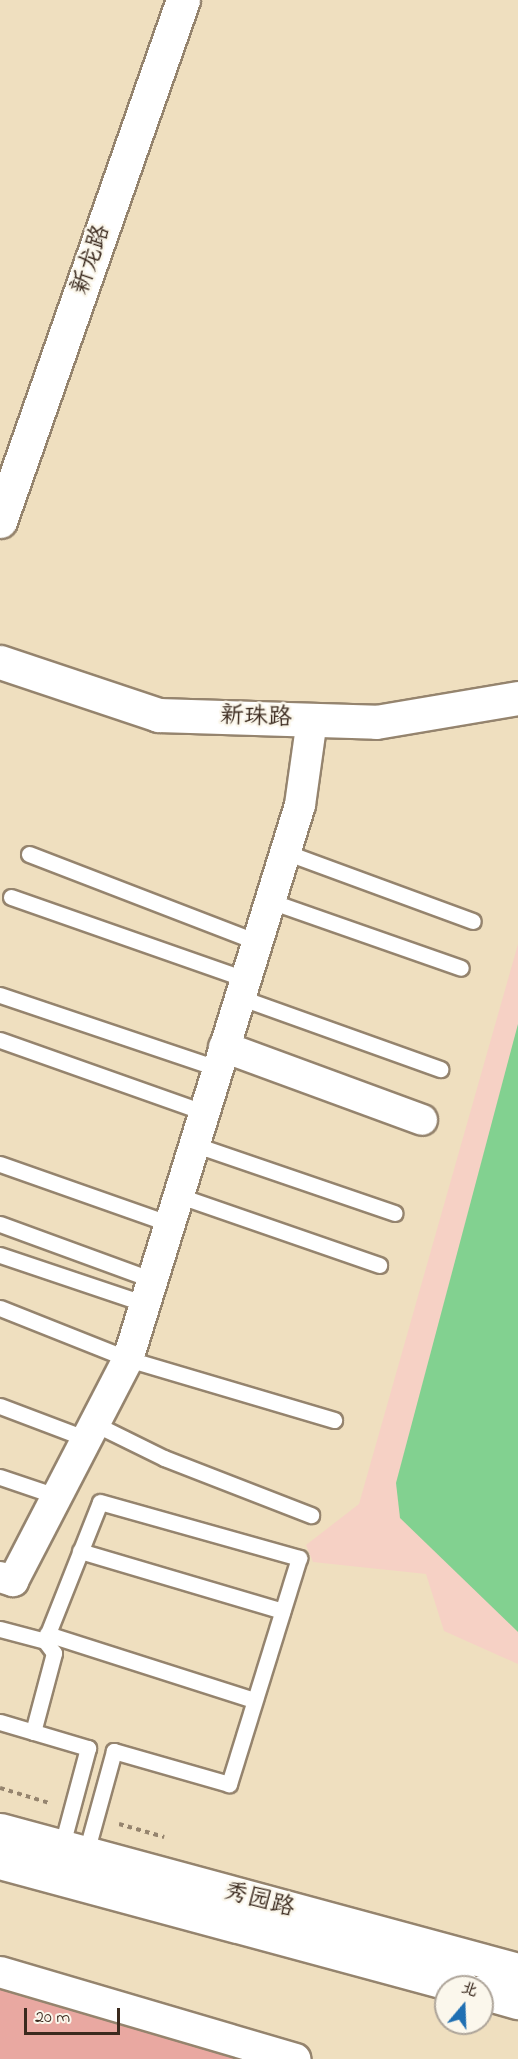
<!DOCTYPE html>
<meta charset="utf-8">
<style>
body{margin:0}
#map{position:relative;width:518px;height:2059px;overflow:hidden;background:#efdfbf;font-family:"Indie Flower","LXGW WenKai TC",sans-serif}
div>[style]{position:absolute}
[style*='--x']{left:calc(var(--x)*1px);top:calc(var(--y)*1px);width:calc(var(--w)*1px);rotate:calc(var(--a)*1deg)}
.built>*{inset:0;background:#f6d1c5}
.green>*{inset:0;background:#82d190}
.building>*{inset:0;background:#e9a8a1}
.path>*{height:4px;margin-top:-2px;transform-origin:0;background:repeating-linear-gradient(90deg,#95846e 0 4.5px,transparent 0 9px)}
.roads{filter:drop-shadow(2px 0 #95846e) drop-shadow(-2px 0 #95846e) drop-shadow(0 2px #95846e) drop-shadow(0 -2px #95846e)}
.service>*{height:15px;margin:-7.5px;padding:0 7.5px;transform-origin:7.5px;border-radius:7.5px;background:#fff}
.minor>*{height:30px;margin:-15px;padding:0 15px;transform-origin:15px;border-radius:15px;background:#fff}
.tertiary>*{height:33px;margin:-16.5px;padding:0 16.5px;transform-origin:16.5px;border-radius:16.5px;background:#fff}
span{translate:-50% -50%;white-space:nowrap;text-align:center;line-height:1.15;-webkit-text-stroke:5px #fbf7ec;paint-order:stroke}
.street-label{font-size:24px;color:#3b2a1e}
.north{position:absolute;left:434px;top:1975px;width:60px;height:60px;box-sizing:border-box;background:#fbf7ec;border:2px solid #aea59a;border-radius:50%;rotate:19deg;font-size:16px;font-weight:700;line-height:24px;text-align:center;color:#3b2a1e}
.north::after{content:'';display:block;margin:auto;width:21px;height:27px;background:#1f6fb2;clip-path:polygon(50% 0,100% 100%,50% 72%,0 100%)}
.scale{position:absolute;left:24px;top:2008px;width:96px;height:27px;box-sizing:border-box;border:3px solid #3b2a1e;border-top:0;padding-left:8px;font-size:18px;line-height:21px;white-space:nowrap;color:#3b2a1e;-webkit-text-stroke:4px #fbf7ec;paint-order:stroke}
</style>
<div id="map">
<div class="built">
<i style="clip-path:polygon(518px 944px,518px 1664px,444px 1631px,426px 1574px,313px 1562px,306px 1545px,359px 1504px)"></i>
</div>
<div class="green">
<i style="clip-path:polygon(518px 1024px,518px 1632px,400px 1518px,396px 1483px)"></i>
</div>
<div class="building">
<i style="clip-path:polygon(0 1985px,250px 2059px,0 2059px)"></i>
</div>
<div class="path">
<i style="--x:0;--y:1788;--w:51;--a:17"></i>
<i style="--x:119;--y:1824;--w:47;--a:16.1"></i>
</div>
<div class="roads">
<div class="service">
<i style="--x:285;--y:852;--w:200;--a:20.2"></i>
<i style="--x:29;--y:854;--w:244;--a:21.1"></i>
<i style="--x:11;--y:897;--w:248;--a:19.3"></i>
<i style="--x:270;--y:901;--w:202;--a:19.3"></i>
<i style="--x:0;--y:995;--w:229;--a:18.6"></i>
<i style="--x:239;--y:997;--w:214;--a:19.7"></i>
<i style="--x:0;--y:1040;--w:215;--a:19.5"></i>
<i style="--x:193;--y:1144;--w:213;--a:18.9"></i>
<i style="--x:0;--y:1164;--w:178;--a:19.4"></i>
<i style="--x:177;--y:1195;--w:214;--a:19.1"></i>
<i style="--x:0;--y:1224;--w:160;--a:20.1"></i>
<i style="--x:0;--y:1255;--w:151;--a:18.6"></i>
<i style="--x:0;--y:1308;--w:138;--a:21.7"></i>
<i style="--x:128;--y:1359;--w:215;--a:16.5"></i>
<i style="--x:0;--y:1406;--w:96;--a:20.7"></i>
<i style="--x:97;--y:1425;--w:75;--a:26.2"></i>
<i style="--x:164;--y:1458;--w:158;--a:21.2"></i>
<i style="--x:0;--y:1477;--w:62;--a:18.7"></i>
<i style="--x:80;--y:1551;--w:211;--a:16.5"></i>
<i style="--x:0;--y:1629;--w:47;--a:14.9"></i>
<i style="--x:45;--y:1641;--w:149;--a:-68.4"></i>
<i style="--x:100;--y:1502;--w:207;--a:15.7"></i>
<i style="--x:299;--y:1558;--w:237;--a:107.2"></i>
<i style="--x:229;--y:1784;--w:120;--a:-164"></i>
<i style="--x:114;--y:1751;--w:109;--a:105.4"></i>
<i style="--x:47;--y:1634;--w:217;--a:17.7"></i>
<i style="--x:0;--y:1722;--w:92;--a:16.5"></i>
<i style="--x:88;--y:1748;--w:105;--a:105"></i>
<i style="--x:33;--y:1732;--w:82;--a:-75.1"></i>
<i style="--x:54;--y:1653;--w:15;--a:-127"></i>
</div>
<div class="minor">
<i style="--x:224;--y:1047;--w:211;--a:20.2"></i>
<i style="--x:0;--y:1577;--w:14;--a:17"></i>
<i style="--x:13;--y:1581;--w:250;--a:-62.6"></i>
<i style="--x:128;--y:1359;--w:580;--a:-72.75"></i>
<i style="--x:300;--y:805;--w:86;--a:-82"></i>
<i style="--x:0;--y:1972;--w:308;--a:16.4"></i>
</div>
<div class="tertiary">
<i style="--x:0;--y:521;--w:552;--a:-70.65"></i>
<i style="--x:0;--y:662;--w:167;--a:18.5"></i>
<i style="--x:158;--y:715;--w:218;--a:1.8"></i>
<i style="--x:376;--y:722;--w:144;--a:-9.6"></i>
<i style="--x:0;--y:1830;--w:537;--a:15.12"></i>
<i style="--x:0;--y:1862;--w:479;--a:15.1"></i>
<i style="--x:482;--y:1992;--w:37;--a:16"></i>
</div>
</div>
<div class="street-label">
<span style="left:92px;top:260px;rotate:-71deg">新龙路</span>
<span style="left:256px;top:718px;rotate:2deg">新珠路</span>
<span style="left:259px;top:1901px;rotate:15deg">秀园路</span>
</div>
<div class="north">北</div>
<div class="scale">20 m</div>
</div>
